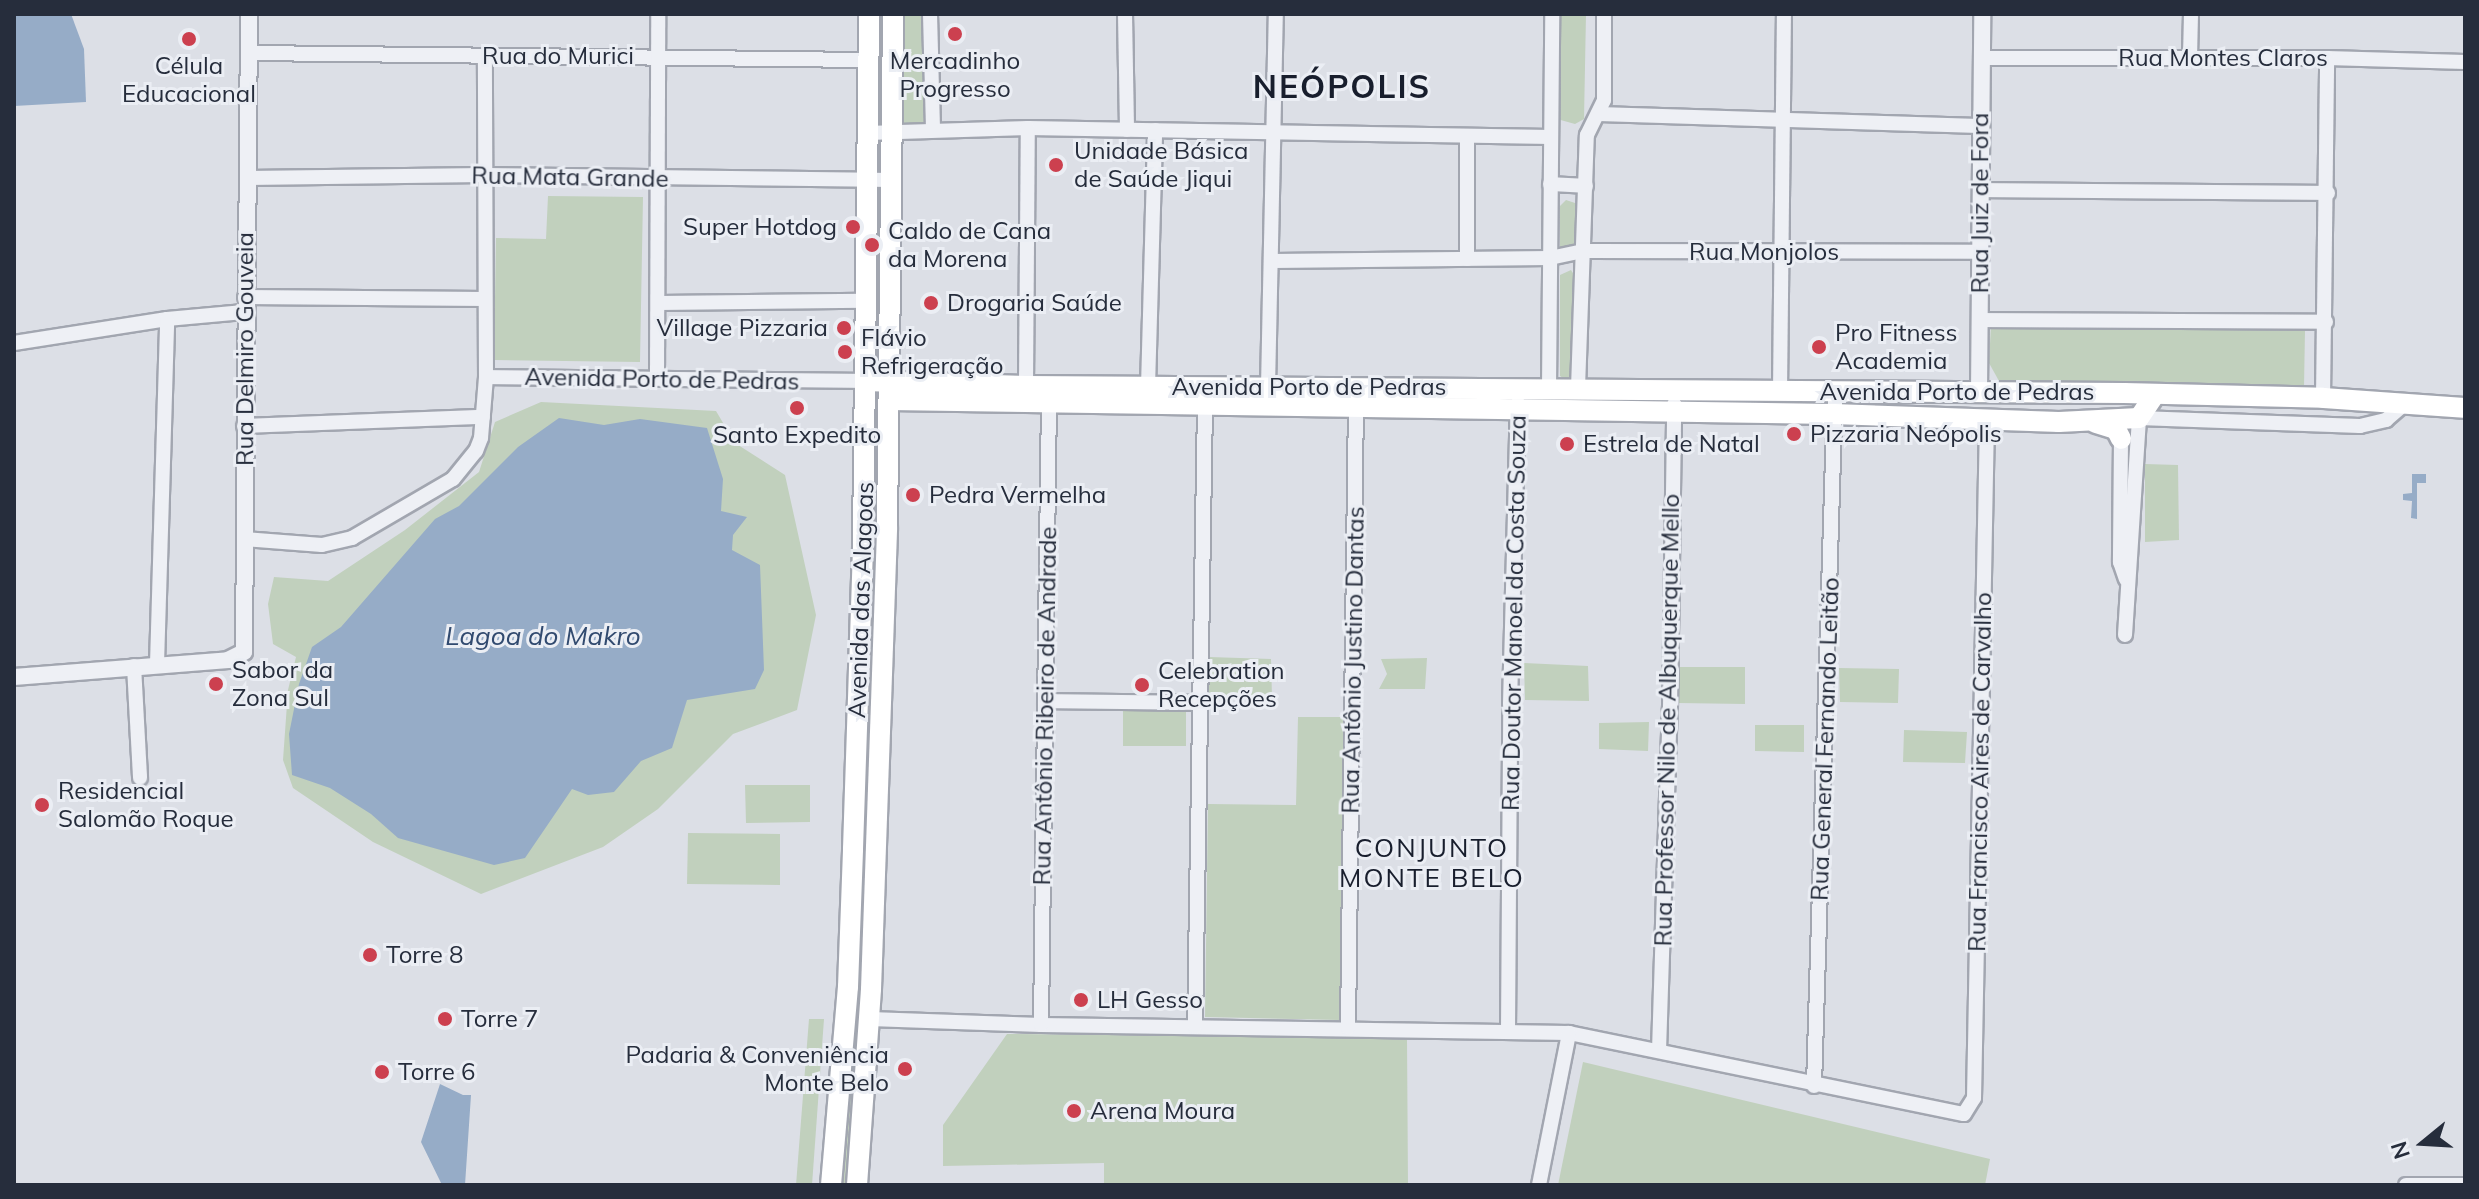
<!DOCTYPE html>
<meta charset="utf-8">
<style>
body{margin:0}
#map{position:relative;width:2479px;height:1199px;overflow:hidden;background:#dcdfe6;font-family:Mulish,sans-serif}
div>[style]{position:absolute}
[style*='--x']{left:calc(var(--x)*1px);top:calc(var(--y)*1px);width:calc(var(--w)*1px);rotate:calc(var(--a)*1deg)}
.green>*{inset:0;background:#c1d0bd}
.water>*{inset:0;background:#96acc7}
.roads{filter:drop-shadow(2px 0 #a2a6b0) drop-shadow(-2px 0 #a2a6b0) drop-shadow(0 2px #a2a6b0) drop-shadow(0 -2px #a2a6b0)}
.minor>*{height:14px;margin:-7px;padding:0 7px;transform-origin:7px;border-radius:7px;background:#eef0f5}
.tertiary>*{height:16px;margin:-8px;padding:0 8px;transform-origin:8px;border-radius:8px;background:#eef0f5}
.secondary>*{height:20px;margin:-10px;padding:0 10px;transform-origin:10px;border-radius:10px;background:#fff}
.dots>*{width:22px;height:22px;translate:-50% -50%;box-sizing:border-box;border:4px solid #ebeef4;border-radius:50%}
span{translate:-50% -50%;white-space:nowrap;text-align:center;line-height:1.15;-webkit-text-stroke:6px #ebeef4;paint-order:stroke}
.street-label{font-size:24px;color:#262d3c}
.poi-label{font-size:24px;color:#262d3c}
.left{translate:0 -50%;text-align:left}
.right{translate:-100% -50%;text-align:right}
.water-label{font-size:26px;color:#314a6f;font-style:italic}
.neighbourhood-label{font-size:26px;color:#181e2d;letter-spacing:2px}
.district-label{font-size:32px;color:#181e2d;font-weight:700;letter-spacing:2px}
.frame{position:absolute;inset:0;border:16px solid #262d3c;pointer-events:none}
.north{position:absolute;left:2383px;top:1103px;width:80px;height:80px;-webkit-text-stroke:6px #ebeef4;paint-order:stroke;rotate:252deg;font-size:22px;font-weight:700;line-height:32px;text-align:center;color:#262d3c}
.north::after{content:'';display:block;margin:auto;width:28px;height:36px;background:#262d3c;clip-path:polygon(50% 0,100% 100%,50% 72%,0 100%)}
</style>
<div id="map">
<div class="green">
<i style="clip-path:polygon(878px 14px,889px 14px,889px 122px,878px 122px)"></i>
<i style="clip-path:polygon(1559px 14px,1586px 14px,1584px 119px,1575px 124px,1557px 119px)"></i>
<i style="clip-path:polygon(905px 16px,925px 16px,924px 123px,903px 123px)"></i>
<i style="clip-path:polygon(882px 188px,885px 375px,873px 374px,874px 194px)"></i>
<i style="clip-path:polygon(548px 196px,643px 197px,640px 362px,494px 360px,496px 238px,546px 239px)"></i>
<i style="clip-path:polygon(1566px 200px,1578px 204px,1577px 247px,1560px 250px,1560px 206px)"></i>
<i style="clip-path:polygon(1571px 270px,1576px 278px,1573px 377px,1566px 380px,1560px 376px,1560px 275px)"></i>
<i style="clip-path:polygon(1991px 325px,2305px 330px,2304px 387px,1999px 381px,1989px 363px)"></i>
<i style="clip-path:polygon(884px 389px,881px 518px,876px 519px,877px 483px,870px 473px,871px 401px)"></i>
<i style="clip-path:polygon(541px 402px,716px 411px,735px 443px,785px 475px,816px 615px,797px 710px,733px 734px,658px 809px,603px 847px,481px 894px,373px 842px,293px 788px,283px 760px,288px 690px,296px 657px,273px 644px,268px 604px,274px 577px,328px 581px,405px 530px,479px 472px,495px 422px)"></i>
<i style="clip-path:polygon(2145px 464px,2178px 465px,2179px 540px,2145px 542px)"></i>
<i style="clip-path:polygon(871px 558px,875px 559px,873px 626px,878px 632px,867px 980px,861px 982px,853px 976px)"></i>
<i style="clip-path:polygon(1209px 657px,1271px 659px,1272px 698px,1209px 695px)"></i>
<i style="clip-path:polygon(1427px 658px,1425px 689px,1379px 689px,1387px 674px,1381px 659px)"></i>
<i style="clip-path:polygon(1524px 663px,1588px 666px,1589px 701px,1525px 700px)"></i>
<i style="clip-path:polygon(1677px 667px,1745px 667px,1745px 704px,1678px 703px)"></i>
<i style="clip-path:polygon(1839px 668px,1899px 669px,1898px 703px,1840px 702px)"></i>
<i style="clip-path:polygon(1123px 707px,1186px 708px,1186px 746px,1123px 746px)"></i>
<i style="clip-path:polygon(1298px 717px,1344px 717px,1340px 1020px,1205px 1017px,1208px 804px,1296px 805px)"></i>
<i style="clip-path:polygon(1649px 722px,1648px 751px,1599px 749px,1599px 723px)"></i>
<i style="clip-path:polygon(1755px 725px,1804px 725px,1804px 752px,1755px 751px)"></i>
<i style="clip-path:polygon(1904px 730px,1967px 732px,1965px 763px,1903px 762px)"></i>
<i style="clip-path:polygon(745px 785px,810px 785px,810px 822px,746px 823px)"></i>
<i style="clip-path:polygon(688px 833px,780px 834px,780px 885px,687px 884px)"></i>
<i style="clip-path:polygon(859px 997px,868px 1000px,850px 1185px,836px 1185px,853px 1002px)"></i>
<i style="clip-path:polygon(809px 1019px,824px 1019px,812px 1185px,796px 1185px)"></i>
<i style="clip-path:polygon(1007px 1034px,1407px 1038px,1408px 1185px,1104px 1185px,1104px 1163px,943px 1166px,943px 1125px)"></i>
<i style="clip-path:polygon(1583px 1062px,1990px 1159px,1985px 1185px,1558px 1185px)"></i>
</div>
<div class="water">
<i style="clip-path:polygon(14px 14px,71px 14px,84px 49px,86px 102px,14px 106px)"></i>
<i style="clip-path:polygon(559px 418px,604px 425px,640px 419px,707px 428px,723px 479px,721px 511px,747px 517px,733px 535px,732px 550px,760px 565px,764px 670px,755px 689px,687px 700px,672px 748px,641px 761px,614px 792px,588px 795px,572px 789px,525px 858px,494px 865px,398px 838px,371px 814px,330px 788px,292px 775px,289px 734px,299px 684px,312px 647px,341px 627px,435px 519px,459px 506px,518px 447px)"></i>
<i style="clip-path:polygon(2412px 474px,2426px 474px,2426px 483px,2417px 483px,2417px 519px,2411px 518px,2412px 501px,2403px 500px,2403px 494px,2412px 493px)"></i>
<i style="clip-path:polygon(440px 1084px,463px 1095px,471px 1095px,465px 1185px,442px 1185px,421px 1142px)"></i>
</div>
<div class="roads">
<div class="minor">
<i style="--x:930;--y:14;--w:115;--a:88.5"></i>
<i style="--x:1125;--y:14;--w:116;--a:89"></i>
<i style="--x:249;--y:53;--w:619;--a:0.65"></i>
<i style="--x:1981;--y:58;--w:346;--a:0"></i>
<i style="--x:2327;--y:58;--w:138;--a:1.7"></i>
<i style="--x:2190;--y:58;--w:44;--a:-88.7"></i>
<i style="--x:1598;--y:114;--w:382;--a:1.8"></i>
<i style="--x:867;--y:133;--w:161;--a:-1.8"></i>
<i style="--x:1028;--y:128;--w:523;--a:0.99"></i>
<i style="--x:247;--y:178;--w:237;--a:-0.7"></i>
<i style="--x:484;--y:175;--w:409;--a:0.7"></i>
<i style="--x:1550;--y:184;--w:36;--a:3"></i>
<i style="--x:1980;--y:190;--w:348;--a:0.5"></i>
<i style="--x:1467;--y:259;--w:123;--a:-90"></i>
<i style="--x:1273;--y:261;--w:277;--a:-0.6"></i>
<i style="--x:1550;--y:258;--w:35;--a:-12"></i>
<i style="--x:1584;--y:251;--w:396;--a:0.1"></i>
<i style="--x:245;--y:297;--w:240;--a:0.5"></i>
<i style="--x:659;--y:303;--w:205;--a:-0.6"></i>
<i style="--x:1979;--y:320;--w:347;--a:0.3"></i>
<i style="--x:14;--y:343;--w:155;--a:-8.9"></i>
<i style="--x:167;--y:319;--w:77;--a:-5.2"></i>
<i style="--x:486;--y:377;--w:379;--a:0.6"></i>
<i style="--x:657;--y:377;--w:363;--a:-89.8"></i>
<i style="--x:1026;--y:386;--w:258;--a:-89.6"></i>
<i style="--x:1148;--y:387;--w:257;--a:-88.4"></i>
<i style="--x:1268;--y:387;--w:373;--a:-88.8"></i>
<i style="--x:1578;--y:388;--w:253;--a:-88"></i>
<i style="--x:1587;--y:135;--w:39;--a:-64"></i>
<i style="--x:1604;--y:100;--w:86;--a:-90"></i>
<i style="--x:1549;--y:389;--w:375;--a:-89.5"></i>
<i style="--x:1780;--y:391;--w:377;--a:-89.4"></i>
<i style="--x:2323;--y:398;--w:340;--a:-89.3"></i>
<i style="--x:244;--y:426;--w:239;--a:-2.2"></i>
<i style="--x:2121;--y:439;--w:123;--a:90.5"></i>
<i style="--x:2120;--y:562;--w:18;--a:71"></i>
<i style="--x:244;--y:539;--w:78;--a:4.4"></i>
<i style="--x:322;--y:545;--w:31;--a:-13"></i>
<i style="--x:352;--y:538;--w:117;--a:-30.3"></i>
<i style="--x:453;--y:479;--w:36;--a:-51"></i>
<i style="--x:476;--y:451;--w:14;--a:-69"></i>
<i style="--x:481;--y:438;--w:61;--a:-85.3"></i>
<i style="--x:486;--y:377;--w:320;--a:-90.2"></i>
<i style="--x:2125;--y:635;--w:217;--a:-86.3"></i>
<i style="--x:2139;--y:418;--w:221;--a:2.1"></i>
<i style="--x:2360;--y:426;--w:27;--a:-13"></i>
<i style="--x:2386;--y:420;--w:23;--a:-41"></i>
<i style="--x:157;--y:664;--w:345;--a:-88.3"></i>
<i style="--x:134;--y:666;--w:112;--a:86.9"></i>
<i style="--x:1045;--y:701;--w:153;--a:0.7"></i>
<i style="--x:870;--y:1019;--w:171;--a:2"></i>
<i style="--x:1041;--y:1025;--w:528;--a:0.87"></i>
<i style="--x:1569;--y:1033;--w:403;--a:11.6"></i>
<i style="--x:1964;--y:1114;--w:19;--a:-58"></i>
<i style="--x:1974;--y:1098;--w:679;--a:-88.9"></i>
<i style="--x:1041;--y:1025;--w:631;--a:-89.27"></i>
<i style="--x:1195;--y:1027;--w:621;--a:-89.08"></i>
<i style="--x:1348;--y:1028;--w:628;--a:-89.27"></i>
<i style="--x:1508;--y:1031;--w:327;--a:-89.6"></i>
<i style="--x:1510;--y:704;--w:301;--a:-88.5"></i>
<i style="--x:1659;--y:1051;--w:343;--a:-88.2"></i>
<i style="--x:1670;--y:708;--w:304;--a:-89.2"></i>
<i style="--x:1814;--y:1086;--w:694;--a:-88.27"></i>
<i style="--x:1539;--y:1185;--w:155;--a:-78.8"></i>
<i style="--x:2406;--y:1185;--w:59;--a:0"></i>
</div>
<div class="tertiary">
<i style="--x:1979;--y:392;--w:378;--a:-89.5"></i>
<i style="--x:14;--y:677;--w:215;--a:-4.5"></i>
<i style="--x:228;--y:660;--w:18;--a:-27"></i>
<i style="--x:244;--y:652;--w:638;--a:-89.55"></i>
</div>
<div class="secondary">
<i style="--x:865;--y:381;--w:161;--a:1.8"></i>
<i style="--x:1026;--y:386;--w:1098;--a:0.37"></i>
<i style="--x:2124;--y:393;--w:199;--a:1.4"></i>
<i style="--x:2323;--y:398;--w:142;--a:4"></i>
<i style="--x:889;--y:400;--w:944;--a:0.85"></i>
<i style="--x:1833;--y:414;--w:226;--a:2"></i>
<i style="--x:2059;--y:422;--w:80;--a:-2.9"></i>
<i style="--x:2139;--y:418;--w:29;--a:-56"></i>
<i style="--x:2096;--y:423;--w:21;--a:17"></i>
<i style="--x:2116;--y:429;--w:11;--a:63"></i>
<i style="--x:831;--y:1185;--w:199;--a:-85.1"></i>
<i style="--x:848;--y:987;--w:138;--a:-87.9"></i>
<i style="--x:853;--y:849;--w:306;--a:-88.1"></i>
<i style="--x:863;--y:543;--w:529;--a:-89.35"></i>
<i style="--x:857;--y:1185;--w:196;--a:-85.9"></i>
<i style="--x:871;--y:989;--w:460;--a:-88"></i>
<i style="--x:887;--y:529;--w:515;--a:-89.33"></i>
</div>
</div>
<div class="dots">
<i style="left:955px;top:34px;background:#cc404f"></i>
<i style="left:189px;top:39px;background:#cc404f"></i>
<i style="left:1056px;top:165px;background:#cc404f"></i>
<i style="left:853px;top:227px;background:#cc404f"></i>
<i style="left:872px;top:245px;background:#cc404f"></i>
<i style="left:931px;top:303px;background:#cc404f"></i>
<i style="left:844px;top:328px;background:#cc404f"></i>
<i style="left:1819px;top:347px;background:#cc404f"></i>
<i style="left:845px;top:352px;background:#cc404f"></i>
<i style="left:797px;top:408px;background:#cc404f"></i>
<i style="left:1794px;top:434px;background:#cc404f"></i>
<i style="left:1567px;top:444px;background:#cc404f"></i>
<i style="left:913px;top:495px;background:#cc404f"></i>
<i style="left:216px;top:684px;background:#cc404f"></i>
<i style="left:1142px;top:685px;background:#cc404f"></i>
<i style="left:42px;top:805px;background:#cc404f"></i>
<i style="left:370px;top:955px;background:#cc404f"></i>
<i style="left:1081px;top:1000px;background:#cc404f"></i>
<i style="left:445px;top:1019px;background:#cc404f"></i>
<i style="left:905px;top:1069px;background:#cc404f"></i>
<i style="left:382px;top:1072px;background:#cc404f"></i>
<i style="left:1074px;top:1111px;background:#cc404f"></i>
</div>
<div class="street-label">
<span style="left:558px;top:56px">Rua do Murici</span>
<span style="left:2223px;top:58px">Rua Montes Claros</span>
<span style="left:570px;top:177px;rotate:1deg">Rua Mata Grande</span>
<span style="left:1980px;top:203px;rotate:-90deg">Rua Juiz de Fora</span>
<span style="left:1764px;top:252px">Rua Monjolos</span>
<span style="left:245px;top:349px;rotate:-90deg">Rua Delmiro Gouveia</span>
<span style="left:662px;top:379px;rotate:1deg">Avenida Porto de Pedras</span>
<span style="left:1309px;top:387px">Avenida Porto de Pedras</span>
<span style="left:1957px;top:392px">Avenida Porto de Pedras</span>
<span style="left:861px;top:600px;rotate:-88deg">Avenida das Alagoas</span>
<span style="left:1514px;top:613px;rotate:-89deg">Rua Doutor Manoel da Costa Souza</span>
<span style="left:1353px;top:660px;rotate:-89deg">Rua Antônio Justino Dantas</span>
<span style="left:1045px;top:706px;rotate:-89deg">Rua Antônio Ribeiro de Andrade</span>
<span style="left:1667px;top:720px;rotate:-89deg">Rua Professor Nilo de Albuquerque Mello</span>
<span style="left:1825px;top:739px;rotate:-88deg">Rua General Fernando Leitão</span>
<span style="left:1980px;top:772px;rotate:-89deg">Rua Francisco Aires de Carvalho</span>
</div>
<div class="poi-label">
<span style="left:955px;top:75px">Mercadinho<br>Progresso</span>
<span style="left:189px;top:80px">Célula<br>Educacional</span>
<span class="left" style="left:1074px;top:165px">Unidade Básica<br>de Saúde Jiqui</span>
<span class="right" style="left:837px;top:227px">Super Hotdog</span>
<span class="left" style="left:888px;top:245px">Caldo de Cana<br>da Morena</span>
<span class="left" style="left:947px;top:303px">Drogaria Saúde</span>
<span class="right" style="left:828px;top:328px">Village Pizzaria</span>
<span class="left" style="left:1835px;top:347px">Pro Fitness<br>Academia</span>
<span class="left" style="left:861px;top:352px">Flávio<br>Refrigeração</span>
<span class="left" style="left:1810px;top:434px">Pizzaria Neópolis</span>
<span style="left:797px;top:435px">Santo Expedito</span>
<span class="left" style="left:1583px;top:444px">Estrela de Natal</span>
<span class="left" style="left:929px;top:495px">Pedra Vermelha</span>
<span class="left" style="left:232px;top:684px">Sabor da<br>Zona Sul</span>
<span class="left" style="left:1158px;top:685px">Celebration<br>Recepções</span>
<span class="left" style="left:58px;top:805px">Residencial<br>Salomão Roque</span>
<span class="left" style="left:386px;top:955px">Torre 8</span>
<span class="left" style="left:1097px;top:1000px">LH Gesso</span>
<span class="left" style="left:461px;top:1019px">Torre 7</span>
<span class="right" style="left:889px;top:1069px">Padaria &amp; Conveniência<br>Monte Belo</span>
<span class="left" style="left:398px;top:1072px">Torre 6</span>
<span class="left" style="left:1090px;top:1111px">Arena Moura</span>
</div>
<div class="water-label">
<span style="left:543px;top:636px">Lagoa do Makro</span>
</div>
<div class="neighbourhood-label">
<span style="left:1432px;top:863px">CONJUNTO<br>MONTE BELO</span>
</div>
<div class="district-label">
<span style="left:1342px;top:86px">NEÓPOLIS</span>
</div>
<div class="frame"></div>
<div class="north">N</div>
</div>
